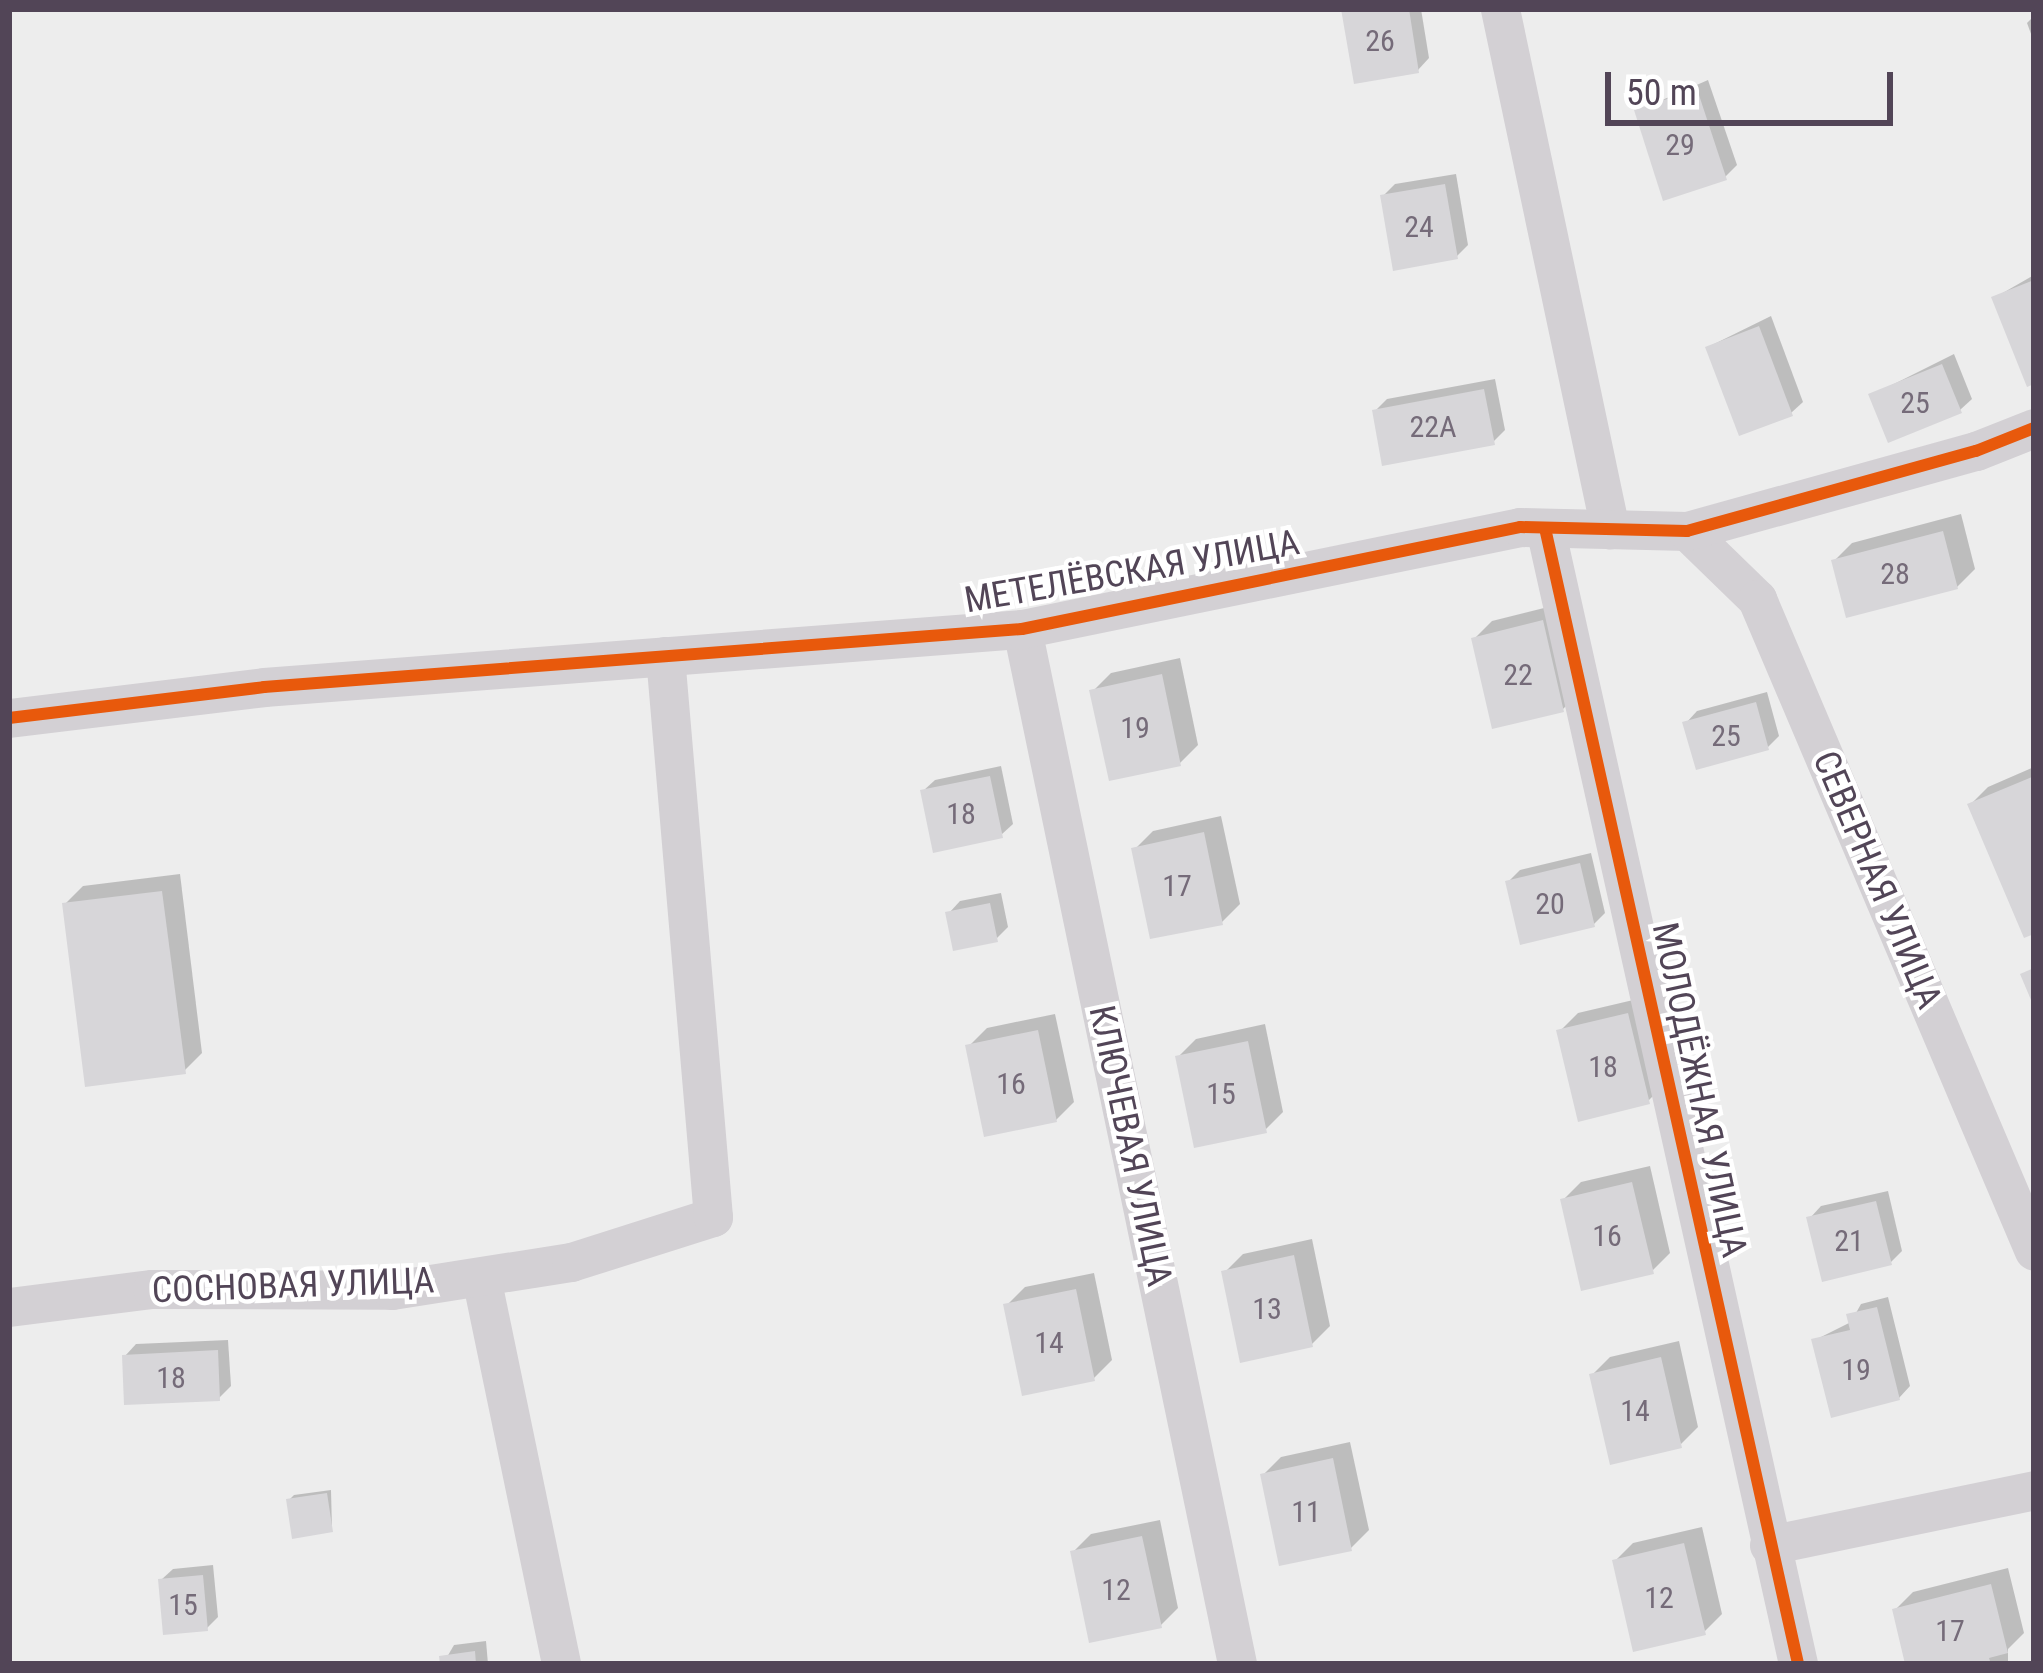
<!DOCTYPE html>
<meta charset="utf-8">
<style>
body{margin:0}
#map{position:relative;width:2043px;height:1673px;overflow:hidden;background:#ededed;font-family:"Roboto Condensed",sans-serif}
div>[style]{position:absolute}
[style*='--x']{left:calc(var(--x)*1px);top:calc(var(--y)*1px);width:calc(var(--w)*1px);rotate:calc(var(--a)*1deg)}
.shadow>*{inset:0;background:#0003}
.building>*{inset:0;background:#d7d6d9}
.minor>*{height:39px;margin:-19.5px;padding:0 19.5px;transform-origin:19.5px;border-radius:19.5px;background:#d3d0d4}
.cycleway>*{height:12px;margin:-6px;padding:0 6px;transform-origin:6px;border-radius:6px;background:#e8590c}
span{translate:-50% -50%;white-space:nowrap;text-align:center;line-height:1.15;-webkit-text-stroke:9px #fff;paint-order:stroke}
.number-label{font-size:30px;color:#756b79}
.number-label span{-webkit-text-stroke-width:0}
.street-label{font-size:36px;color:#524557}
.frame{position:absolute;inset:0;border:12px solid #524557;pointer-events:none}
.scale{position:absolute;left:1605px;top:72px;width:288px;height:54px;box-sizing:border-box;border:6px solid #524557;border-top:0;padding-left:15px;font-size:36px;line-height:42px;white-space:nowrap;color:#524557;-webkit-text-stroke:9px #fff;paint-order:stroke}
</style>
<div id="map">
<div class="shadow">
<i style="clip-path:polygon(1345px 9px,1421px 9px,1429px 58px,1418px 70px)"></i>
<i style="clip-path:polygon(2034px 16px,2034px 42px,2027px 23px)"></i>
<i style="clip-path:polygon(1708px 80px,1737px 165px,1725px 177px,1637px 111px)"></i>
<i style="clip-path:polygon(1456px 174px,1468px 245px,1456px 257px,1383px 196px,1395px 184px)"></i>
<i style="clip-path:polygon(2034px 275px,2034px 381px,1994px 298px)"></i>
<i style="clip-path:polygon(1771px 316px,1803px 402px,1791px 413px,1708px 347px)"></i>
<i style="clip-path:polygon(1954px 354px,1972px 399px,1960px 410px,1872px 395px)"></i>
<i style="clip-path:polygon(1495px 379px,1505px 430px,1493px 442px,1375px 411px,1387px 399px)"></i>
<i style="clip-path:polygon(1961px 514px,1975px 569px,1957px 587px,1834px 561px,1852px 543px)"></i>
<i style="clip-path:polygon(1560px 604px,1581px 691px,1563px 709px,1474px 639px,1492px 621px)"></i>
<i style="clip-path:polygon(1180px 658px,1198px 745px,1180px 763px,1093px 691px,1111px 673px)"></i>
<i style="clip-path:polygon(1767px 692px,1779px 736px,1768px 747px,1686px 723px,1697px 711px)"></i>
<i style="clip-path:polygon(1001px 766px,1013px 824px,1001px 835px,923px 791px,935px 780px)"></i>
<i style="clip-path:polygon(2034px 767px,2034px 930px,2025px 934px,1970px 805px,1988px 787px)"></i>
<i style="clip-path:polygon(1221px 816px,1240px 904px,1222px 922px,1135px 849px,1153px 831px)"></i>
<i style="clip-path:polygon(1591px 853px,1605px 913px,1593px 925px,1509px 881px,1520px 870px)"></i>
<i style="clip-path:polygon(180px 874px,202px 1053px,184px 1071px,65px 904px,83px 886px)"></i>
<i style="clip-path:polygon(1001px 893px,1008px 927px,996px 939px,949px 913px,960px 901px)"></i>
<i style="clip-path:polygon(1646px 997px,1666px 1083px,1648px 1101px,1560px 1031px,1578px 1013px)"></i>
<i style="clip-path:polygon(1055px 1014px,1074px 1102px,1056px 1120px,969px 1046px,987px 1028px)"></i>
<i style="clip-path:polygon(1265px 1024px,1283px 1112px,1265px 1130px,1178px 1057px,1196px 1039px)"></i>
<i style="clip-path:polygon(1650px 1166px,1670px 1253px,1652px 1271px,1563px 1200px,1581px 1182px)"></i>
<i style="clip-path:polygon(1888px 1191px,1902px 1251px,1890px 1263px,1810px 1218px,1821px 1206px)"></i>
<i style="clip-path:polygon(1312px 1239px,1330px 1326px,1312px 1344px,1225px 1272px,1243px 1254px)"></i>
<i style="clip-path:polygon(1094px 1273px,1112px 1360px,1094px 1378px,1007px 1305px,1025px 1287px)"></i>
<i style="clip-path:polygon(1888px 1297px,1910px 1386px,1899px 1398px,1815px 1340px,1851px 1322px,1861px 1304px)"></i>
<i style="clip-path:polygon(228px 1340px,231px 1386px,219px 1398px,125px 1356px,136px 1344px)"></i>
<i style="clip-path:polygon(1679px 1341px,1698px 1427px,1680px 1445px,1592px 1375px,1610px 1357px)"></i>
<i style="clip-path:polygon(1350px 1442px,1369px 1530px,1351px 1548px,1263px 1475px,1281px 1457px)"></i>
<i style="clip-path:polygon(331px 1490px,332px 1529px,289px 1500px,294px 1495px)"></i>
<i style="clip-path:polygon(1160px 1520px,1178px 1608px,1160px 1626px,1073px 1552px,1091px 1534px)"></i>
<i style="clip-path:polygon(1702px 1527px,1722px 1614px,1704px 1632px,1615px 1561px,1633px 1543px)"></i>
<i style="clip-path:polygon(213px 1565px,218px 1617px,207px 1628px,161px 1580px,173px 1569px)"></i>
<i style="clip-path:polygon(2008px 1568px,2024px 1633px,2008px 1649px,2008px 1664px,1908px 1664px,1895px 1610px,1913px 1592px)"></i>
<i style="clip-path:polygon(486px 1641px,488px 1664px,443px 1664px,454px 1645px)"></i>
</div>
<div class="building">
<i style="clip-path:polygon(1341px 9px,1409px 9px,1419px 73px,1354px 84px)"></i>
<i style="clip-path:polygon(1697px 89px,1727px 180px,1663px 201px,1634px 110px)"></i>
<i style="clip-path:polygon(1445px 184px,1458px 259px,1393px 271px,1380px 195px)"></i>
<i style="clip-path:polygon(2034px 280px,2034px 384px,2027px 387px,1991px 297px)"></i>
<i style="clip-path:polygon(1759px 326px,1793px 416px,1739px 436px,1705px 347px)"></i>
<i style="clip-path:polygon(1942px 364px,1962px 413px,1888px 443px,1868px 394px)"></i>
<i style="clip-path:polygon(1484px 389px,1495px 445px,1382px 466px,1372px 410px)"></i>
<i style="clip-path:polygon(1943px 531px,1958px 589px,1846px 618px,1831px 560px)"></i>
<i style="clip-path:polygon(1543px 620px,1564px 712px,1492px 729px,1471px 638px)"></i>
<i style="clip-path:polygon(1162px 674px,1181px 766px,1109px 781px,1089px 690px)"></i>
<i style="clip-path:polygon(1756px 702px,1769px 750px,1696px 770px,1682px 722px)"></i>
<i style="clip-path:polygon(990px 776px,1003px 838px,933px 853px,920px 790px)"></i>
<i style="clip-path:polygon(2032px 777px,2034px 934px,2024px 938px,1967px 804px)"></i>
<i style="clip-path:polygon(1204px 832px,1223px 925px,1150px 939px,1131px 848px)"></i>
<i style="clip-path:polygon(1580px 863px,1595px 927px,1520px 945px,1505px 881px)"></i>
<i style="clip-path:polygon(162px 891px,186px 1074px,85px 1087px,62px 903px)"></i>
<i style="clip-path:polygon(990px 903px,998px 942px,953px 951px,945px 912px)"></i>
<i style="clip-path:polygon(2034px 968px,2034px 1007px,2020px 974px)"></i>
<i style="clip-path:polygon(1628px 1013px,1650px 1104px,1578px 1122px,1556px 1030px)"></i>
<i style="clip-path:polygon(1038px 1030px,1057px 1122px,984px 1137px,965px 1045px)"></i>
<i style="clip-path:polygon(1248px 1041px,1267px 1133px,1194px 1148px,1175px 1056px)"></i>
<i style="clip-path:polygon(1632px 1182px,1654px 1274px,1581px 1291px,1560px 1199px)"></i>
<i style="clip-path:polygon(1876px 1201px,1892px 1265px,1822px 1282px,1806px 1217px)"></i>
<i style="clip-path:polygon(1294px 1255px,1313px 1347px,1240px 1363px,1221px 1271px)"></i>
<i style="clip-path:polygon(1076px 1289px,1095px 1381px,1022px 1396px,1003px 1304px)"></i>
<i style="clip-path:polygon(1877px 1307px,1900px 1400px,1831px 1418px,1811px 1339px,1850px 1330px,1846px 1314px)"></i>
<i style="clip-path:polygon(218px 1350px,220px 1401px,124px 1405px,122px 1355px)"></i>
<i style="clip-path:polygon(1661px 1357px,1682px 1448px,1610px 1465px,1589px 1374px)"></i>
<i style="clip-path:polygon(1333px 1458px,1352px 1551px,1279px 1566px,1260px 1474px)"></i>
<i style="clip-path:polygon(327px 1493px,333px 1532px,292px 1539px,286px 1499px)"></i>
<i style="clip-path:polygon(1142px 1536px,1162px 1628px,1089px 1643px,1070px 1551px)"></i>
<i style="clip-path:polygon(1684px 1543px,1706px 1635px,1633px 1652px,1612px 1560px)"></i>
<i style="clip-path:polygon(203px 1575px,208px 1631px,163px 1635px,158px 1579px)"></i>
<i style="clip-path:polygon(1991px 1584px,2008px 1653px,1989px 1658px,1991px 1664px,1905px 1664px,1892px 1609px)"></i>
<i style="clip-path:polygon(475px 1651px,476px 1664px,440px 1664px,439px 1656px)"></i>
</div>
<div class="minor">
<i style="--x:1500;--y:9;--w:532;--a:78.06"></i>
<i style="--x:1545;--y:528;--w:1164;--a:77.44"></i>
<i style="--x:1687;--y:531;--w:98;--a:44.2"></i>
<i style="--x:1757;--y:599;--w:708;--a:66.98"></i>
<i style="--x:1022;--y:629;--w:1057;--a:78.26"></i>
<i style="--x:9;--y:718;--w:257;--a:-6.9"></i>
<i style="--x:264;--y:687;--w:760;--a:-4.38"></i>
<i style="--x:1022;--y:629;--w:508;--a:-11.58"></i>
<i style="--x:1520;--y:527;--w:167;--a:1.4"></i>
<i style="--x:1687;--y:531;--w:300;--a:-15.5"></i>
<i style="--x:1976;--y:451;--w:62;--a:-21.6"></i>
<i style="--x:481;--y:1277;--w:395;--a:78.3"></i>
<i style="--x:9;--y:1307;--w:144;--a:-7.2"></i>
<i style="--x:152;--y:1289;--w:240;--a:0.2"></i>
<i style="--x:392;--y:1290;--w:181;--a:-8.9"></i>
<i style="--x:571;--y:1262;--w:149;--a:-17.6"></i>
<i style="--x:713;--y:1217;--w:563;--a:-94.89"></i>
<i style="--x:1769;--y:1545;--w:271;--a:-11.7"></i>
</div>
<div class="cycleway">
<i style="--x:1545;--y:528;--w:1164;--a:77.44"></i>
<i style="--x:9;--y:718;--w:257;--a:-6.9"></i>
<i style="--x:264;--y:687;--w:760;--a:-4.38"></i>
<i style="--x:1022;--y:629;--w:508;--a:-11.58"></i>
<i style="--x:1520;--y:527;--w:167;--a:1.4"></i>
<i style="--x:1687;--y:531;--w:300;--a:-15.5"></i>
<i style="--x:1976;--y:451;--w:62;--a:-21.6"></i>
</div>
<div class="number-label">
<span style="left:1380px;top:41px">26</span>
<span style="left:1680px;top:145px">29</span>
<span style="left:1419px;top:227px">24</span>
<span style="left:1915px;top:403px">25</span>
<span style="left:1433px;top:427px">22А</span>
<span style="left:1895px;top:574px">28</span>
<span style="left:1518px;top:675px">22</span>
<span style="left:1135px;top:728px">19</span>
<span style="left:1726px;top:736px">25</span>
<span style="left:961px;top:814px">18</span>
<span style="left:1177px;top:886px">17</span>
<span style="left:1550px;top:904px">20</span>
<span style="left:1603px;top:1067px">18</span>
<span style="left:1011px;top:1084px">16</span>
<span style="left:1221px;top:1094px">15</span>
<span style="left:1607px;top:1236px">16</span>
<span style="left:1849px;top:1241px">21</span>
<span style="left:1267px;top:1309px">13</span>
<span style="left:1049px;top:1343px">14</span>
<span style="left:1856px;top:1370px">19</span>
<span style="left:171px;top:1378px">18</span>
<span style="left:1635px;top:1411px">14</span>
<span style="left:1306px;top:1512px">11</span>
<span style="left:1116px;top:1590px">12</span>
<span style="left:1659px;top:1598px">12</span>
<span style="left:183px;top:1605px">15</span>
<span style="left:1950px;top:1631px">17</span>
</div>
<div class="street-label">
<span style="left:1132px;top:572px;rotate:-10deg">МЕТЕЛЁВСКАЯ УЛИЦА</span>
<span style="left:1877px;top:880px;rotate:67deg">СЕВЕРНАЯ УЛИЦА</span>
<span style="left:1699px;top:1090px;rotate:78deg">МОЛОДЁЖНАЯ УЛИЦА</span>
<span style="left:1130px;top:1146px;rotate:78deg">КЛЮЧЕВАЯ УЛИЦА</span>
<span style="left:293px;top:1286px;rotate:-2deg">СОСНОВАЯ УЛИЦА</span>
</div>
<div class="frame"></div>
<div class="scale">50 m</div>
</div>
